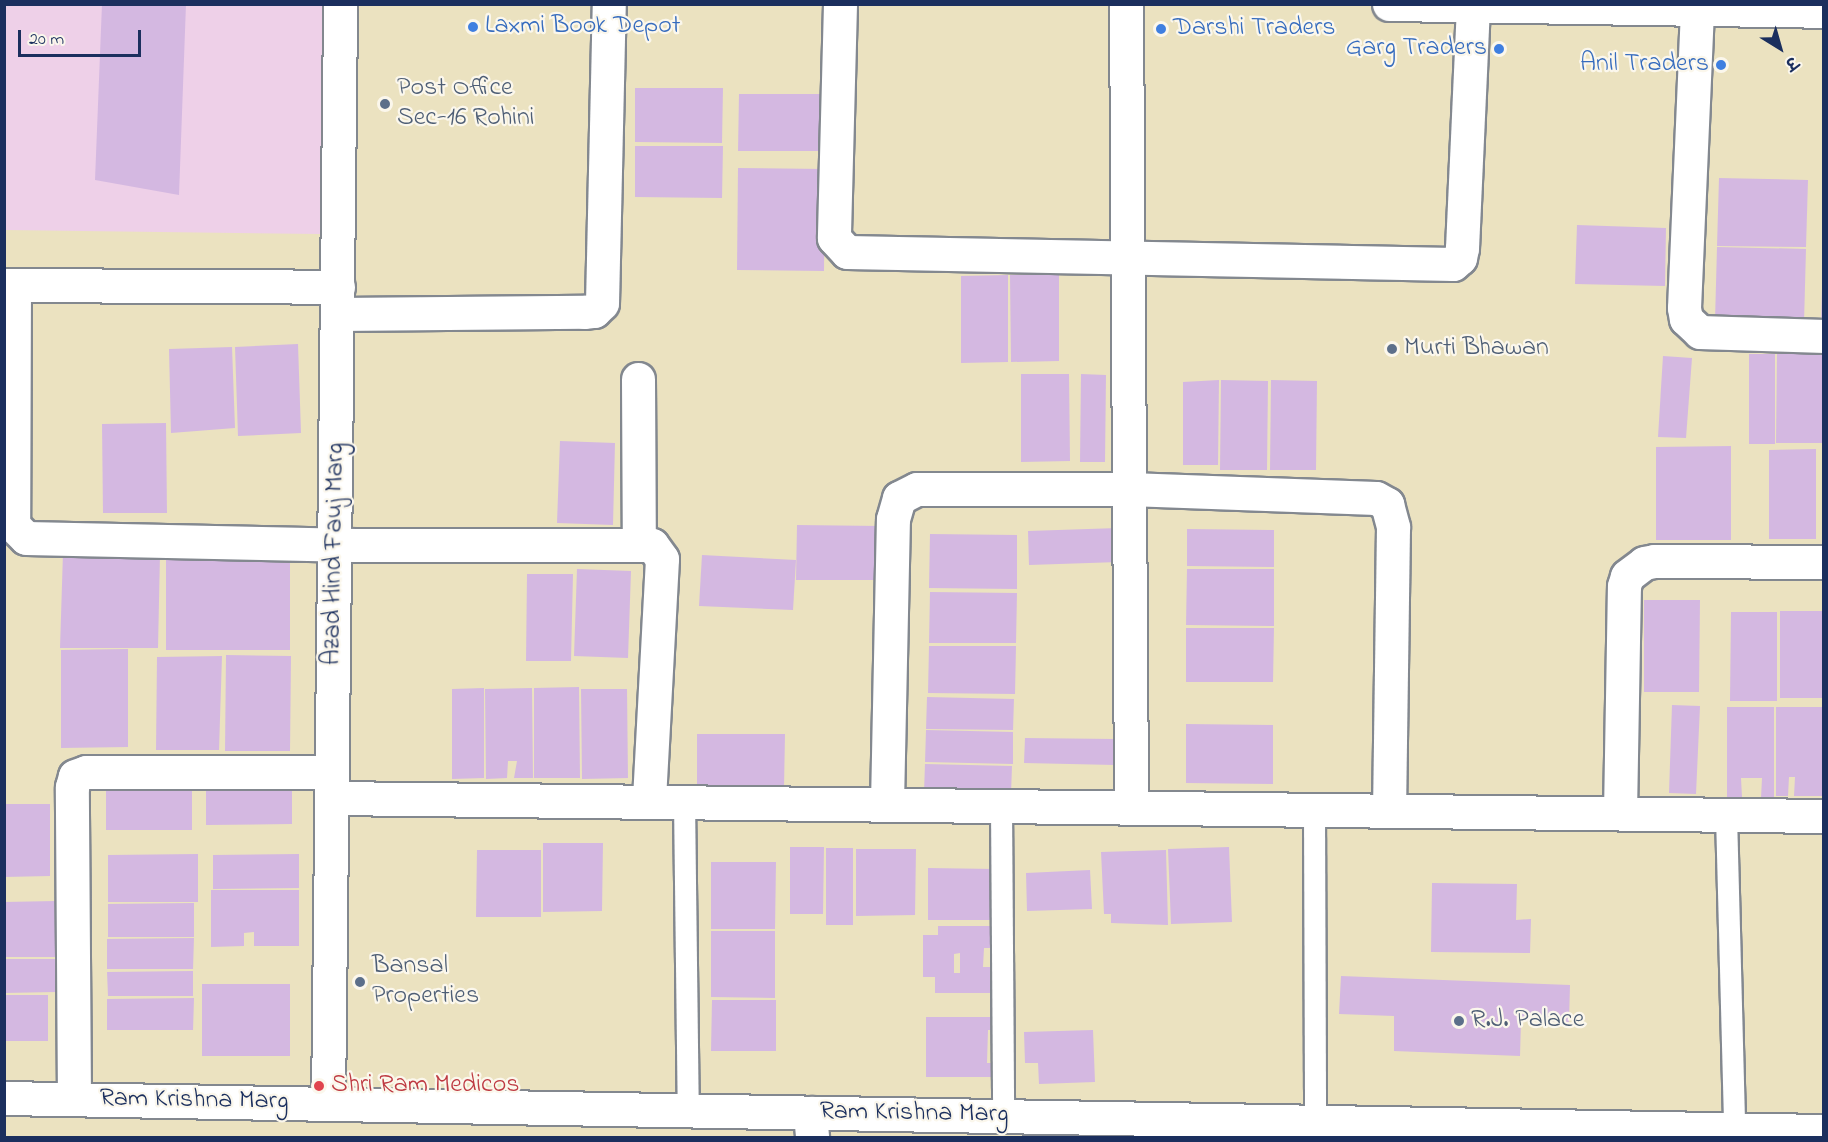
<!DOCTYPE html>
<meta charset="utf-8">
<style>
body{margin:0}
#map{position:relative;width:1828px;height:1142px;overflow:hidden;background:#ebe2c0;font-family:"Indie Flower","Playpen Sans Deva",sans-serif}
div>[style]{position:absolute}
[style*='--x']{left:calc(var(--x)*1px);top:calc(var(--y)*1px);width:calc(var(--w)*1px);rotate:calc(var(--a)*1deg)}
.built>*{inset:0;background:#eed0e8}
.building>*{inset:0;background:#d4b8e1}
.roads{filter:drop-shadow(2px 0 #83888f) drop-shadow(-2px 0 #83888f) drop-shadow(0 2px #83888f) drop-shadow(0 -2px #83888f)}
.lane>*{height:21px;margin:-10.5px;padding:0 10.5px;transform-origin:10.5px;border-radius:10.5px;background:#fff}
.street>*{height:33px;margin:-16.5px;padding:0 16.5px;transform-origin:16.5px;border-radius:16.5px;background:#fff}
.secondary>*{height:33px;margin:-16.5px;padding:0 16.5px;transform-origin:16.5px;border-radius:16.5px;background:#fff}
.dots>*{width:16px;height:16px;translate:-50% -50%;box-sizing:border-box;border:3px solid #fbf7ec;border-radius:50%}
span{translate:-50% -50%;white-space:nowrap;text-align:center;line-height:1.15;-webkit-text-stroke:4.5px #fbf7ec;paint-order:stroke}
.shop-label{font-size:26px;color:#366cbe}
.left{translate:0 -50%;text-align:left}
.right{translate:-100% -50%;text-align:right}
.service-label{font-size:26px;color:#4e5e75}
.street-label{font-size:26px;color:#1b2f5e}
.health-label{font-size:26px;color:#be3a42}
.frame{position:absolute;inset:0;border:6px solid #1b2f5e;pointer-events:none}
.north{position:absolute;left:1750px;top:18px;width:60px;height:60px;-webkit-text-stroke:4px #fbf7ec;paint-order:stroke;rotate:143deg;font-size:16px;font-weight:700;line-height:24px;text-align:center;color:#1b2f5e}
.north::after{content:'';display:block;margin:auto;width:21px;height:27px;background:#1b2f5e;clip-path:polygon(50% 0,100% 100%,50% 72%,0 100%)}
.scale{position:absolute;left:18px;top:30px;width:123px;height:27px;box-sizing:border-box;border:3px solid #1b2f5e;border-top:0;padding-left:8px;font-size:18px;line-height:21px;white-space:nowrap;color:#1b2f5e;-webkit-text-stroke:4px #fbf7ec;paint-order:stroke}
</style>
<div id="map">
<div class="built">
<i style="clip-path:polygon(5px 5px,324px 5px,320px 234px,5px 230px)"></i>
</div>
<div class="building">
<i style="clip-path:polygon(102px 4px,186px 4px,179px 195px,95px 180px)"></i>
<i style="clip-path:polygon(635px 88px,723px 88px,722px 143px,635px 142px)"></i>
<i style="clip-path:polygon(739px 94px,826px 94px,826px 151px,738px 151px)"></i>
<i style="clip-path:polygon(635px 146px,723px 146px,722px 198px,635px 197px)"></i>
<i style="clip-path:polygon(738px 168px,825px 169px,824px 271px,737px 270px)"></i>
<i style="clip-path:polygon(1719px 178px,1808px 180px,1806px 247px,1717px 246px)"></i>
<i style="clip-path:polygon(1577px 225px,1666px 228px,1665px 286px,1575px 284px)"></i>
<i style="clip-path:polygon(1717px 247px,1806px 249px,1804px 323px,1715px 321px)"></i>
<i style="clip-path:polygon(1008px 275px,1008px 362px,961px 363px,961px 276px)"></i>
<i style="clip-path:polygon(1010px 275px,1059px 275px,1059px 361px,1011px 362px)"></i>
<i style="clip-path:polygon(1822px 288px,1824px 288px,1824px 326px,1821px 326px)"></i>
<i style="clip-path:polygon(298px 344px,301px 433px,238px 436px,235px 347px)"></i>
<i style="clip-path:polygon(232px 347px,235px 428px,171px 433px,169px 349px)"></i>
<i style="clip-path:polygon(1749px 354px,1775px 354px,1775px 444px,1749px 444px)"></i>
<i style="clip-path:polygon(1777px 354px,1824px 354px,1823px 443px,1776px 443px)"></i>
<i style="clip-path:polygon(1663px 356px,1692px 358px,1686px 438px,1658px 437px)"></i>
<i style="clip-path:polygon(1021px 374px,1069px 374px,1070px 461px,1021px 462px)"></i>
<i style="clip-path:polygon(1081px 374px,1106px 375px,1105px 462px,1080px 462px)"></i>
<i style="clip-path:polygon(1219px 380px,1218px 465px,1183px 465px,1183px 382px)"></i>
<i style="clip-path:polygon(1221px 380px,1268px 381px,1267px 470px,1220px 470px)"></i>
<i style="clip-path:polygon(1271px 380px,1317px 381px,1316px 470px,1270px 470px)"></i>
<i style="clip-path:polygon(166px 423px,167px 513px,103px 513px,102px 424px)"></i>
<i style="clip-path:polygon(560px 441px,615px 443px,613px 525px,557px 523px)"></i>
<i style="clip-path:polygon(1731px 446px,1731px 540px,1656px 540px,1656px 447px)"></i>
<i style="clip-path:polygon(1816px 449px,1816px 539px,1769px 539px,1769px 450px)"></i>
<i style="clip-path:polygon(797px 525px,881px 526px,880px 580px,796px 580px)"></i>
<i style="clip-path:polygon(1118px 528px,1119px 562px,1029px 565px,1028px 531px)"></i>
<i style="clip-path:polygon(1187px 529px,1274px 530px,1274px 567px,1187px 566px)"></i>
<i style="clip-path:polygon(930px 534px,1017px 535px,1017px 589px,929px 588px)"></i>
<i style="clip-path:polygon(63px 552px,160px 554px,158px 648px,60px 648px)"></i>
<i style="clip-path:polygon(702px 555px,796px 560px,793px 610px,699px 606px)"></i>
<i style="clip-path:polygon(166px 558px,290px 558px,290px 650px,166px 650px)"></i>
<i style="clip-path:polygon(577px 569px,631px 571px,628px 658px,574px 656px)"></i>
<i style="clip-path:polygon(1187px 569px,1274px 569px,1274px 626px,1186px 625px)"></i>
<i style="clip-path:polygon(527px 574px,573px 574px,571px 661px,526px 661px)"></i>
<i style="clip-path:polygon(930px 592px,1017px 593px,1016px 643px,929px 643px)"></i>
<i style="clip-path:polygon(1644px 600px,1700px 600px,1699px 692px,1644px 692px)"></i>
<i style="clip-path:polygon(1780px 611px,1824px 611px,1824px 698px,1780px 698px)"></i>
<i style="clip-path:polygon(1731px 612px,1777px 612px,1777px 701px,1730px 701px)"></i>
<i style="clip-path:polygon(1186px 628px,1274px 628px,1273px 682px,1186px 682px)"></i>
<i style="clip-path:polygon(929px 646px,1016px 646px,1015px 694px,928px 693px)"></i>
<i style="clip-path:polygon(128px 649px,128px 747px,61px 748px,61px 650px)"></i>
<i style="clip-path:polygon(226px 655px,291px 656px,290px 751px,225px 751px)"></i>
<i style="clip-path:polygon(222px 656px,219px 750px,156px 750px,157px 657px)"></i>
<i style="clip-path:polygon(579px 687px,580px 778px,534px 778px,534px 688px)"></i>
<i style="clip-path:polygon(484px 688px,484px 778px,452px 779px,452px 689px)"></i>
<i style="clip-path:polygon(532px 688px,533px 778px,514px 778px,517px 761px,508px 761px,507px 778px,486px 779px,485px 689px)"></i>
<i style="clip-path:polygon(581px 689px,627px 689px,628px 778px,582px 779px)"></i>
<i style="clip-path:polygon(927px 697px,1014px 699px,1013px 730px,926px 729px)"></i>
<i style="clip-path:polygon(1672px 705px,1700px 706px,1696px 794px,1669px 793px)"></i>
<i style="clip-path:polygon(1727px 707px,1774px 707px,1774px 797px,1761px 798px,1762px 778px,1741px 778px,1742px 797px,1727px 798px)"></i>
<i style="clip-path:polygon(1776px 707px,1823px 707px,1823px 796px,1794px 796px,1795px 777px,1789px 777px,1788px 796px,1776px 796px)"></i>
<i style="clip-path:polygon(1186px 724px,1273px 725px,1273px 784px,1186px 783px)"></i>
<i style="clip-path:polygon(926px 730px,1013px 732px,1013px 764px,925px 762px)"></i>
<i style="clip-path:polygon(697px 734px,785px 734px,784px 788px,697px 787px)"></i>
<i style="clip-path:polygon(1025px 738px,1115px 739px,1115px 765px,1024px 763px)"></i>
<i style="clip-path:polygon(925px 764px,1012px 766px,1011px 794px,924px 792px)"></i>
<i style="clip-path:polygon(192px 787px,192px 830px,106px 830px,106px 788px)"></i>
<i style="clip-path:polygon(206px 791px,292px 791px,292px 824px,206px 825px)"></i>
<i style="clip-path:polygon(4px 804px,50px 804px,50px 876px,4px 877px)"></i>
<i style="clip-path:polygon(543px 843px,603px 843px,602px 911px,543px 912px)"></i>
<i style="clip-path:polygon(790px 847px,824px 847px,823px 914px,790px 914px)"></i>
<i style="clip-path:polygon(1229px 847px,1232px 922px,1171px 924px,1168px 849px)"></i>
<i style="clip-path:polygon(826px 848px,853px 848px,853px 925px,826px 925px)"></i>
<i style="clip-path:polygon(856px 849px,916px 849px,915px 915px,856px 916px)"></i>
<i style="clip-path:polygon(477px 850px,541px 850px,541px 917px,476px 917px)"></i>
<i style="clip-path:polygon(1166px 850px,1168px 925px,1111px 923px,1111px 914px,1104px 914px,1101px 852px)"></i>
<i style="clip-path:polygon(198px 854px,198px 902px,108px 902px,108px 855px)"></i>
<i style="clip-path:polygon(299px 854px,299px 888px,213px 889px,213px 855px)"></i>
<i style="clip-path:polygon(711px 862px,776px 862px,775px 929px,711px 929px)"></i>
<i style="clip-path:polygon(928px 868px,995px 869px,995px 920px,928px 920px)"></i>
<i style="clip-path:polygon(1090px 870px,1092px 909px,1027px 911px,1026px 873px)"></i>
<i style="clip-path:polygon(1432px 883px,1517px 884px,1516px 920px,1531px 919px,1530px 953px,1431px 952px)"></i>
<i style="clip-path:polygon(211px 890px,299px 890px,299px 946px,254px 946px,254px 932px,244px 933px,244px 946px,211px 947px)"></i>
<i style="clip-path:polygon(56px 901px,56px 957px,4px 957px,4px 902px)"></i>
<i style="clip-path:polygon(194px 903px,194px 937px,108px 937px,108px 904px)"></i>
<i style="clip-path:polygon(evenodd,938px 926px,992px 926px,991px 948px,984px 948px,983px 967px,991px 967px,991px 993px,935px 993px,935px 977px,923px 977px,923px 935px,938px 935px,938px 926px,960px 953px,960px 973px,954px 973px,954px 954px,960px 953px)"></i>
<i style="clip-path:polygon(711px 931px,775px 931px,775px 998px,711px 997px)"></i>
<i style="clip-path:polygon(194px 938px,193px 969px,107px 969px,107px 939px)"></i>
<i style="clip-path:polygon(4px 959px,57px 959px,56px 992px,4px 993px)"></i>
<i style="clip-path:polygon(193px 971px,193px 996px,108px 996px,107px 972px)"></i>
<i style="clip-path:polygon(1341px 976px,1570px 985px,1569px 1022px,1521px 1021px,1520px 1056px,1394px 1051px,1394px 1016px,1339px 1014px)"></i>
<i style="clip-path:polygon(202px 984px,290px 984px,290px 1056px,202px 1056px)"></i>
<i style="clip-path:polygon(4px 995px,48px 995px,48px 1041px,4px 1041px)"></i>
<i style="clip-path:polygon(194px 998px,193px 1030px,107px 1030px,107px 999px)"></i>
<i style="clip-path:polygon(712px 1000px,776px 1000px,776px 1051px,711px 1051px)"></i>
<i style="clip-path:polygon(926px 1017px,994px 1017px,994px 1030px,988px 1030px,987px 1063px,994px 1063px,994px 1077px,926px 1077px)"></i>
<i style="clip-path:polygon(1093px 1030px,1095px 1082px,1039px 1084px,1038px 1063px,1025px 1063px,1024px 1032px)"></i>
</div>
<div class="roads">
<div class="lane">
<i style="--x:684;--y:800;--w:310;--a:89.3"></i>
<i style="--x:1001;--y:805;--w:311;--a:89.6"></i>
<i style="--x:1314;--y:809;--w:312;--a:89.8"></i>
<i style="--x:1726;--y:815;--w:314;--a:88.5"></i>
</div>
<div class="street">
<i style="--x:840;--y:4;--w:234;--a:91.5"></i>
<i style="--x:834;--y:238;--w:19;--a:47"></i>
<i style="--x:847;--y:252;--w:606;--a:1.13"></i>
<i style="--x:1453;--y:264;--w:9;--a:-41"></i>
<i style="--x:1460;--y:258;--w:10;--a:-79"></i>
<i style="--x:1462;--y:248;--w:243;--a:-87.4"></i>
<i style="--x:1126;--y:4;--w:802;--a:89.64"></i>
<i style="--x:1697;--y:10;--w:298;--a:92.5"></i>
<i style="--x:1684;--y:308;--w:11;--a:80"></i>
<i style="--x:1686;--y:319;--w:19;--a:43"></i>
<i style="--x:1700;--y:332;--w:124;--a:1.8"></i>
<i style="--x:4;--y:285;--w:334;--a:0.3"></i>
<i style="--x:14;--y:286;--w:239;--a:90.2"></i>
<i style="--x:13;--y:525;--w:18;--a:45"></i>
<i style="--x:26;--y:538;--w:329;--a:1.2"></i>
<i style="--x:355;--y:545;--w:297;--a:0"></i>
<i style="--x:652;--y:545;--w:17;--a:54"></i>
<i style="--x:662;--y:559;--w:241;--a:93.1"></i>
<i style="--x:338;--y:314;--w:246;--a:-0.5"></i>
<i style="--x:584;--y:312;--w:10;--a:-6"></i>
<i style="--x:594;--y:311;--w:11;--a:-45"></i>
<i style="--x:602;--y:303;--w:299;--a:-88.7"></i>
<i style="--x:638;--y:379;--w:165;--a:89.7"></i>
<i style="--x:331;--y:798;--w:1493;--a:0.69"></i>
<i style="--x:887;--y:803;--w:284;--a:-88.8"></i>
<i style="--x:893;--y:519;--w:22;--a:-74"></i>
<i style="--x:899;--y:498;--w:20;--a:-27"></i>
<i style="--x:917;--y:489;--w:212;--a:0"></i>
<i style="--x:1129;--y:489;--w:247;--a:2.1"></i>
<i style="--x:1376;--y:498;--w:13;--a:29"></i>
<i style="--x:1387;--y:504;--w:24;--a:75"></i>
<i style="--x:1393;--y:527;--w:283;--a:90.8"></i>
<i style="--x:1620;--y:813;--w:227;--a:-89"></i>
<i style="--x:1624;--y:586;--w:10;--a:-73"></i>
<i style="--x:1627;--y:576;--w:21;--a:-37"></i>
<i style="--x:1644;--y:563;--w:10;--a:-11"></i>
<i style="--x:1654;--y:561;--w:170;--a:0.3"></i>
<i style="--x:74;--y:1099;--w:312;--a:-90.4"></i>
<i style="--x:72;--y:787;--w:11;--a:-75"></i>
<i style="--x:75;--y:776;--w:12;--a:-20"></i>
<i style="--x:86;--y:772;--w:246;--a:0"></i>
<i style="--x:810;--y:1113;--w:25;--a:85"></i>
</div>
<div class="secondary">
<i style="--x:1389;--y:4;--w:435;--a:0.9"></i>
<i style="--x:4;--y:1098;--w:1820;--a:1.04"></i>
<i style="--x:328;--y:1104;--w:1100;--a:-89.37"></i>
</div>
</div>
<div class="dots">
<i style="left:473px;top:27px;background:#3f7fe0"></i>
<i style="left:1161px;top:29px;background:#3f7fe0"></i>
<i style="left:1499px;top:49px;background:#3f7fe0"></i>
<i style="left:1721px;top:65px;background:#3f7fe0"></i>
<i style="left:385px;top:104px;background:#5c6f8a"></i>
<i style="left:1392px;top:349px;background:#5c6f8a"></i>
<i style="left:360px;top:982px;background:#5c6f8a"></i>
<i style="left:1459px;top:1021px;background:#5c6f8a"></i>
<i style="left:319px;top:1086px;background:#e0444e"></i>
</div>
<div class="shop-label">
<span class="left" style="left:485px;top:27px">Laxmi Book Depot</span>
<span class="left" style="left:1173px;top:29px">Darshi Traders</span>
<span class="right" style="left:1487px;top:49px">Garg Traders</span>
<span class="right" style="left:1709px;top:65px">Anil Traders</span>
</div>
<div class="service-label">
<span class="left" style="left:397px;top:104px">Post Office<br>Sec-16 Rohini</span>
<span class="left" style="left:1404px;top:349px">Murti Bhawan</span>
<span class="left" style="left:372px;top:982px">Bansal<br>Properties</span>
<span class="left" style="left:1471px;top:1021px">R.J. Palace</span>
</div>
<div class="street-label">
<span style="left:335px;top:554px;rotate:-89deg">Azad Hind Fauj Marg</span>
<span style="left:194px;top:1101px;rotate:1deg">Ram Krishna Marg</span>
<span style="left:914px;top:1114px;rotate:1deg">Ram Krishna Marg</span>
</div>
<div class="health-label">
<span class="left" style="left:331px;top:1086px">Shri Ram Medicos</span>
</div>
<div class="frame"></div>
<div class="north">उ</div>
<div class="scale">20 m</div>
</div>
